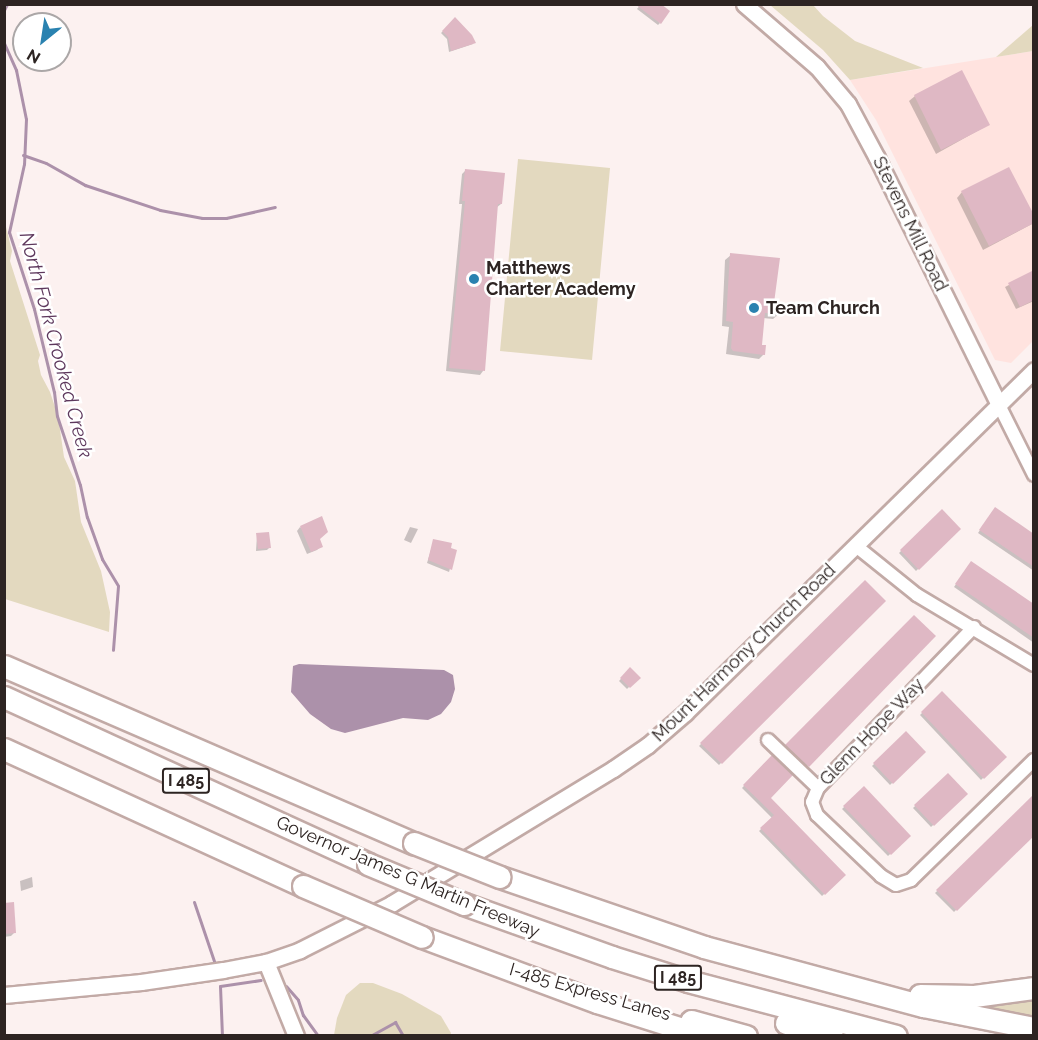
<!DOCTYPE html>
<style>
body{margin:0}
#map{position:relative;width:1038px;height:1040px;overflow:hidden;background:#fcf1f0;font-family:Raleway,sans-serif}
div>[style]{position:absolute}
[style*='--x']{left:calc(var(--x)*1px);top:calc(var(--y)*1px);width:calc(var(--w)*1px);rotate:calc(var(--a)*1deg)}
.built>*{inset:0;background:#ffe3df}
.green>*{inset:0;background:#e3d9bf}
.water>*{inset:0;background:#ac91aa}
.shadow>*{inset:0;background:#0003}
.stream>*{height:3px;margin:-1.5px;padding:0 1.5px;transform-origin:1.5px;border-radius:1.5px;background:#ac91aa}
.building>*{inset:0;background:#dfb8c4}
.roads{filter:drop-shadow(2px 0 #c2aaa6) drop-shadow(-2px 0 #c2aaa6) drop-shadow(0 2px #c2aaa6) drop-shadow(0 -2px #c2aaa6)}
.minor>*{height:12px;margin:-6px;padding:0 6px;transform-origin:6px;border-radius:6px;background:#fff}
.tertiary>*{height:15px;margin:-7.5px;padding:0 7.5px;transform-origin:7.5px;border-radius:7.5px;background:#fff}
.motorway>*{height:21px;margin:-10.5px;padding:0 10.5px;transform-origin:10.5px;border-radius:10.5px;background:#fff}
.bridges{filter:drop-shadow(2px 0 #c2aaa6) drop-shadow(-2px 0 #c2aaa6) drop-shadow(0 2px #c2aaa6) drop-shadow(0 -2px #c2aaa6)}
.motorway-bridge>*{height:21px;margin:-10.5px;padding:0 10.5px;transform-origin:10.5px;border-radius:10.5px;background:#fff}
.dots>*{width:16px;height:16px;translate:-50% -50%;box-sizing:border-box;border:3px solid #fff;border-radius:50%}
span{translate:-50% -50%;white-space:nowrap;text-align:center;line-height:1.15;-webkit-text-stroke:5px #fff;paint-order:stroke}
.shield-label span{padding:2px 4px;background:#fff;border:2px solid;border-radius:4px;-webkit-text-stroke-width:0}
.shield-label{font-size:16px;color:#2d2422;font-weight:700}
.street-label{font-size:18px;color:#2d2422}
.poi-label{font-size:18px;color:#2d2422;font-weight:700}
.left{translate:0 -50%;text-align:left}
.water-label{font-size:20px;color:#5d375c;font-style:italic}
.frame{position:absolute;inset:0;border:6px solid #2d2422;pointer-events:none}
.north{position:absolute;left:12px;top:12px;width:60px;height:60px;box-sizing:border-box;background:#fff;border:2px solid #aba7a7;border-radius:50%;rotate:210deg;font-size:16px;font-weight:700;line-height:24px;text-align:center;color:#2d2422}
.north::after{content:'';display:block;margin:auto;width:21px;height:27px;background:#2a82b0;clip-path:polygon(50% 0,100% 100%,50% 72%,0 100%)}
</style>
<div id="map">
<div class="built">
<i style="clip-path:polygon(1033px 51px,1033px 341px,1011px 363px,995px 360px,876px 120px,850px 80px)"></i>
</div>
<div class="green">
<i style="clip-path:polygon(770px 5px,813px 5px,823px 16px,855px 41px,923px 68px,850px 80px,823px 50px)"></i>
<i style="clip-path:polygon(1033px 25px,1033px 51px,996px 57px)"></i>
<i style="clip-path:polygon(518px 159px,610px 168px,592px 360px,500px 351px)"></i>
<i style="clip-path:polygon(5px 223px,12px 251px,10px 261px,40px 355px,38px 361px,41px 375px,50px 392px,58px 416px,64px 457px,75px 481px,81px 522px,101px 571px,110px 612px,109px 632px,5px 599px)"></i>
<i style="clip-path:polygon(360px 983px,373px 983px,402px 994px,441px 1016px,451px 1033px,450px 1036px,334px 1035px,337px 1018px,346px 995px)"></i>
<i style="clip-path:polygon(1033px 994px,1033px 1018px,988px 1008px,988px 999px)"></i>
</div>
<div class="water">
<i style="clip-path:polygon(299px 664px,444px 670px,453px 675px,455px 689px,451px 702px,441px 714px,428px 720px,403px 718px,345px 733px,331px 729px,310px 714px,291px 692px,293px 666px)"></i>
</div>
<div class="shadow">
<i style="clip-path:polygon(641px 4px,660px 23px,658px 25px,637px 9px)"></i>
<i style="clip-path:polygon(455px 19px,473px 44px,449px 52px,447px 39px,441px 33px)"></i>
<i style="clip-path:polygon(915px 96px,988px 125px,936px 154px,909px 101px)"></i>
<i style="clip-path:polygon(465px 171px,501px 204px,496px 208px,483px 371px,480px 375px,446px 371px,462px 204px,459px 204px,462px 174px)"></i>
<i style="clip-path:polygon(962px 192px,1034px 223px,983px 250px,957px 198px)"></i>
<i style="clip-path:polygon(731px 255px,779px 314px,773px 319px,763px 318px,760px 346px,764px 354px,759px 359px,726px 354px,729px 327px,722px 326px,725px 260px)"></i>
<i style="clip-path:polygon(1034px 272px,1034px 301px,1016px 309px,1005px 287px)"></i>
<i style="clip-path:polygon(942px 511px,959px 529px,916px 571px,899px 553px)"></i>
<i style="clip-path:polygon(993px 511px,1034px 535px,1034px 571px,978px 533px)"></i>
<i style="clip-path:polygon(300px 527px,318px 539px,321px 546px,317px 550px,307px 554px,297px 531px)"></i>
<i style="clip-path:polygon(410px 527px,418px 529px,411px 543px,404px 540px)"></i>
<i style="clip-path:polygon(257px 535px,269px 548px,267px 550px,256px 551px)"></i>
<i style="clip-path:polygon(434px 540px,455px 551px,449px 572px,427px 563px)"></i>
<i style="clip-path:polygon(969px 565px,1034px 607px,1034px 643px,954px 587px)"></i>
<i style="clip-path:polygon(865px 582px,884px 601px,719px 765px,699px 746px)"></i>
<i style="clip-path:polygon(914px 617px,934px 636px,805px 768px,784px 748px)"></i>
<i style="clip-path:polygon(630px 669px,638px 678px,627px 689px,619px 681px)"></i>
<i style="clip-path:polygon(942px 693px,1004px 757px,981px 780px,920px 715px)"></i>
<i style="clip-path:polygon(906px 733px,924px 752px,890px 785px,872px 766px)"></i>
<i style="clip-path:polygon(772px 757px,768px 798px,844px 875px,822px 896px,759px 831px,772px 818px,742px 788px)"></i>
<i style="clip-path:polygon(948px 775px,966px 794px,931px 827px,913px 808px)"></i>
<i style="clip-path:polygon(864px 788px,909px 836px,888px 856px,842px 809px)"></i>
<i style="clip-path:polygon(1034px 797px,1034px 833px,954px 912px,935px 893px)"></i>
<i style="clip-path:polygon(32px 877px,33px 887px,21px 891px,20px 881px)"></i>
<i style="clip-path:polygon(4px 904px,14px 933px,11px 936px,4px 937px)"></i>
</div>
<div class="stream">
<i style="--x:4;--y:10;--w:7;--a:-63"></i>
<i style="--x:4;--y:43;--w:30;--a:66"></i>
<i style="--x:16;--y:70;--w:50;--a:78.5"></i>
<i style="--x:26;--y:119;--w:45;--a:92.5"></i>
<i style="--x:24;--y:164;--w:70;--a:102.4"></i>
<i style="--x:9;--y:232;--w:81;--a:72"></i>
<i style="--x:34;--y:309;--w:85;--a:76.5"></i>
<i style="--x:54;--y:392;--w:24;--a:83"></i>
<i style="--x:57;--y:416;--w:73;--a:71.6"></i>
<i style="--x:80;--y:485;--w:33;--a:78"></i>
<i style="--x:87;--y:517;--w:45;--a:70.3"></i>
<i style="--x:102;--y:559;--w:31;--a:59"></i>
<i style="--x:118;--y:586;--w:64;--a:94.5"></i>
<i style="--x:23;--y:155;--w:24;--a:19"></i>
<i style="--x:46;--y:163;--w:45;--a:29.4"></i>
<i style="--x:85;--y:185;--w:79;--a:18.4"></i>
<i style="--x:160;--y:210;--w:43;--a:10.8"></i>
<i style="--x:202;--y:218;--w:24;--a:0"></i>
<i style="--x:226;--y:218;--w:50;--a:-12.7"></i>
<i style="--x:194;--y:902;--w:65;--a:71.3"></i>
<i style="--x:286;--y:986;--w:18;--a:49"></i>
<i style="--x:298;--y:1000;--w:16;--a:72"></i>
<i style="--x:303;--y:1015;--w:26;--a:54"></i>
<i style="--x:222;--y:1036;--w:50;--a:-92.3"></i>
<i style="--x:220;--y:986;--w:41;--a:-8.3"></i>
<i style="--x:370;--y:1036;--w:29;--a:-29"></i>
<i style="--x:395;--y:1022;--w:16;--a:60"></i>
</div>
<div class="building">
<i style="clip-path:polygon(635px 4px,661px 4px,670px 11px,661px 24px)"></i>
<i style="clip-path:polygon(455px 17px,472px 35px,476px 43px,451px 51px,448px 37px,442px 31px)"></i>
<i style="clip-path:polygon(962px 70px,990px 125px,941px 150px,914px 95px)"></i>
<i style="clip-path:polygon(1009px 167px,1034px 215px,1034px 223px,989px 246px,961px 191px)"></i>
<i style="clip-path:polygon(465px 169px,505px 173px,502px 204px,498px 204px,485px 371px,449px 368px,465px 201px,462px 201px)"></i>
<i style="clip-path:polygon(730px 253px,780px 258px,774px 303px,781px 304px,780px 314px,765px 313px,762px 345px,766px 345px,765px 355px,733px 351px,731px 348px,733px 322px,726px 321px)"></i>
<i style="clip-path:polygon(1034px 270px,1034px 300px,1020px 307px,1008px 283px)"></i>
<i style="clip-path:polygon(995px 507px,1034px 534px,1034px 567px,979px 530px)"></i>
<i style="clip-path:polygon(942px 509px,961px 529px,919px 570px,900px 550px)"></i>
<i style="clip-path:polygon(322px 516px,328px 532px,320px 539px,323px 547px,311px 552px,300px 526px)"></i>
<i style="clip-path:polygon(269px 532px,271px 548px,258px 549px,256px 533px)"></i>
<i style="clip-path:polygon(433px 539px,452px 543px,451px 548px,457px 550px,452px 570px,428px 560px)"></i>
<i style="clip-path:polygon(971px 561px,1034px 604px,1034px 638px,955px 584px)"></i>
<i style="clip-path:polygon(865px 580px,886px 601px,722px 764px,700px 743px)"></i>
<i style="clip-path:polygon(914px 615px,936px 636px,809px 767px,785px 745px)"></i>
<i style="clip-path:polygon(630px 667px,641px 678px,630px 688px,620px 678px)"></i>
<i style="clip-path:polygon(942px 691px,1007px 757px,984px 779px,921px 712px)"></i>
<i style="clip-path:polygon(906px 731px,926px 752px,893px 784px,873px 763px)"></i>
<i style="clip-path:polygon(772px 755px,793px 775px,771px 798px,846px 875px,825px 895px,760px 828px,774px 815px,743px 785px)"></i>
<i style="clip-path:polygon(948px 773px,968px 794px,934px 826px,914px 805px)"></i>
<i style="clip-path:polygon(864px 786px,911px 836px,891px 855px,843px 806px)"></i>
<i style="clip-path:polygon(1034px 794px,1034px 836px,957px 911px,936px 890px)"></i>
<i style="clip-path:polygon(14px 902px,16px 933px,4px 934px,4px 903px)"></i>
</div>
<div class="roads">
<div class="minor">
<i style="--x:999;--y:405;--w:78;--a:63.4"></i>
<i style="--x:856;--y:546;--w:78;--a:38.8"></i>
<i style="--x:917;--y:595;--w:136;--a:30.9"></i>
<i style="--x:974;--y:627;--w:224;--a:134.1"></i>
<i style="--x:818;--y:788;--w:15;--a:113"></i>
<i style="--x:812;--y:802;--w:14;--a:69"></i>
<i style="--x:817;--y:815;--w:88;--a:43.6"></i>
<i style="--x:881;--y:876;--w:17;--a:31"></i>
<i style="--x:896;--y:885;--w:16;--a:-18"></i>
<i style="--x:911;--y:880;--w:172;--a:-44.3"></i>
<i style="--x:768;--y:740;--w:69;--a:43.8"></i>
</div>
<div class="tertiary">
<i style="--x:744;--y:4;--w:96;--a:40.8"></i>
<i style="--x:817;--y:67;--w:48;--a:50"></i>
<i style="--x:848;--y:104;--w:61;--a:61.8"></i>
<i style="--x:877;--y:158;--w:275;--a:63.7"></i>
<i style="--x:266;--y:962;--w:80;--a:67.9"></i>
<i style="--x:4;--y:995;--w:138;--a:-5.4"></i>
<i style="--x:141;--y:982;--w:83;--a:-8.3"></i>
<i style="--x:223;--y:970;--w:44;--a:-10.5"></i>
<i style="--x:266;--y:962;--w:36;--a:-19"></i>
<i style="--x:300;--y:950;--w:102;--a:-26.8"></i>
<i style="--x:391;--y:904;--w:260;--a:-31.3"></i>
<i style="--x:613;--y:769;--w:42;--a:-34.4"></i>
<i style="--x:648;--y:745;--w:49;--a:-40.9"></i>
<i style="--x:685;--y:713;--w:489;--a:-44.5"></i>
</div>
<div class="motorway">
<i style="--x:4;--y:666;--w:447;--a:23.4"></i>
<i style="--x:4;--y:697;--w:400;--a:24.6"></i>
<i style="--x:4;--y:749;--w:329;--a:24.6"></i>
<i style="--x:500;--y:877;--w:216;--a:18.9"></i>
<i style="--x:704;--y:947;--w:227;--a:15.1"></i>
<i style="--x:923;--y:1006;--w:113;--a:11.2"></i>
<i style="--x:464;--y:904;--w:157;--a:19.7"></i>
<i style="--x:612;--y:957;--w:80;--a:17.5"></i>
<i style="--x:688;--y:981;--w:215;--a:14.8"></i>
<i style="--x:422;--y:937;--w:187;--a:20.4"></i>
<i style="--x:597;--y:1002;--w:112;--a:17.6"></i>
<i style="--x:920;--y:995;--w:54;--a:1.1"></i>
<i style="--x:974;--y:996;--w:61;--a:-7.6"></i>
<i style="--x:691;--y:1021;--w:57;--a:15.3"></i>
<i style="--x:786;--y:1023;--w:48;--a:15.8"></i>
</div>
</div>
<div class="bridges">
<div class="motorway-bridge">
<i style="--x:414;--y:843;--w:92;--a:21.6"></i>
<i style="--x:368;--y:864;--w:104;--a:22.6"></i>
<i style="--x:303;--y:886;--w:129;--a:23.2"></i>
</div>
</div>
<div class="dots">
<i style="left:474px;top:279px;background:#2a82b0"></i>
<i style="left:754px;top:308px;background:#2a82b0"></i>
</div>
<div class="shield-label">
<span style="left:186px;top:781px">I 485</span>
<span style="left:678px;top:978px">I 485</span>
</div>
<div class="street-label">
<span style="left:910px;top:224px;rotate:64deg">Stevens Mill Road</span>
<span style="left:744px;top:653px;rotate:-44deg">Mount Harmony Church Road</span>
<span style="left:872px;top:732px;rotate:-46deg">Glenn Hope Way</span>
<span style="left:408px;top:877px;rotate:23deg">Governor James G Martin Freeway</span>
<span style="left:590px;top:992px;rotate:16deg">I-485 Express Lanes</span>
</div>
<div class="poi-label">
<span class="left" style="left:486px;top:279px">Matthews<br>Charter Academy</span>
<span class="left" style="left:766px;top:308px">Team Church</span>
</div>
<div class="water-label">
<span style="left:56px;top:345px;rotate:75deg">North Fork Crooked Creek</span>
</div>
<div class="frame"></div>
<div class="north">N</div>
</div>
